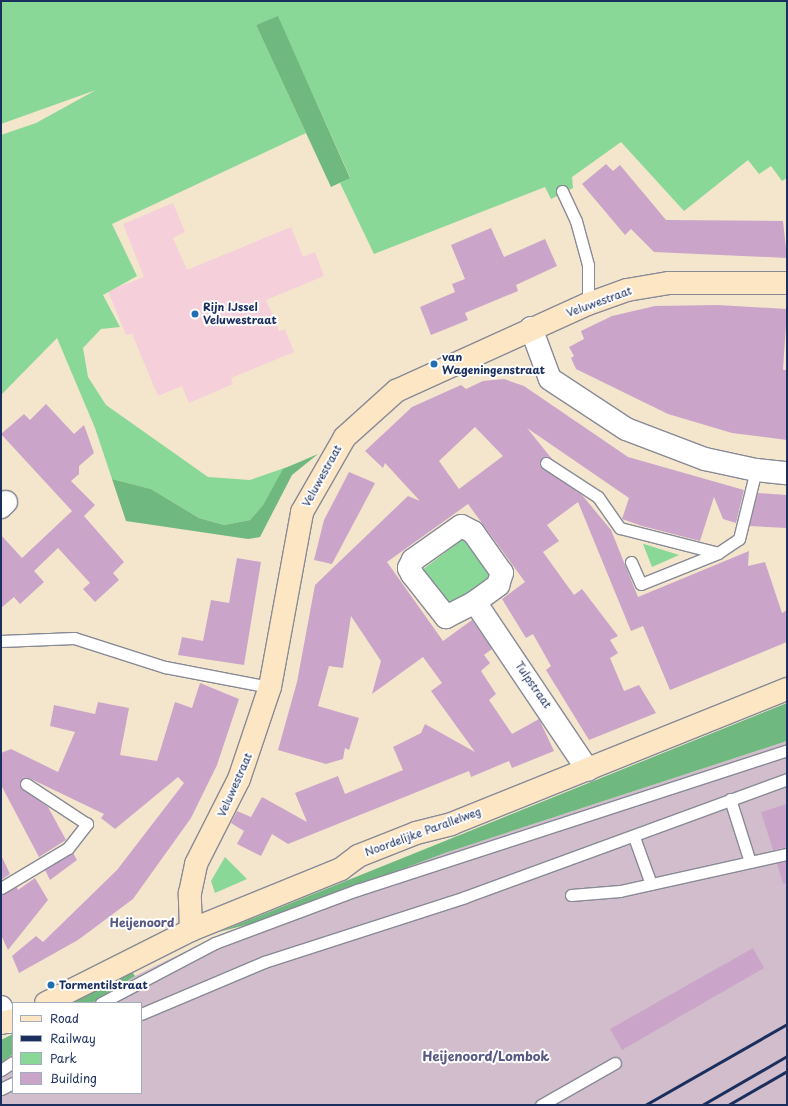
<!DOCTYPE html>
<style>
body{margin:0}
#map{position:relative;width:788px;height:1106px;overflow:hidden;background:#f4e5cd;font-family:"Playpen Sans",sans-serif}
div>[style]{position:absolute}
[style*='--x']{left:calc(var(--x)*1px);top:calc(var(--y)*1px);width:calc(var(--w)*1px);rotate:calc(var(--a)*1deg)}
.built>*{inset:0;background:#f5cfda}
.industrial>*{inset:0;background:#d1bdcb}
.green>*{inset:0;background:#8ad897}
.forest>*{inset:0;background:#6fb880}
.building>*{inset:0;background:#cba5c9}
.roads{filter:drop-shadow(1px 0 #888a96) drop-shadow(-1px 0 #888a96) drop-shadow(0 1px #888a96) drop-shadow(0 -1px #888a96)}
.lane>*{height:11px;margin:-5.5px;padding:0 5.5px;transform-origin:5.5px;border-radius:5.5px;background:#fff}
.street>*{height:22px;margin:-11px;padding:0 11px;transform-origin:11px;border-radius:11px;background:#fff}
.secondary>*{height:22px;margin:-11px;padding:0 11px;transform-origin:11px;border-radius:11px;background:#fce6c4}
.rail>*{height:3px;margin:-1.5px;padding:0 1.5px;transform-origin:1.5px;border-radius:1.5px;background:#1b2f5e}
.dots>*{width:11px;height:11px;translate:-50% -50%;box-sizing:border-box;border:2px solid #fff;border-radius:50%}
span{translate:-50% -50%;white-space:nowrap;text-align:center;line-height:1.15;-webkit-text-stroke:4px #fff;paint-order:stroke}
.street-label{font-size:11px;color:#1b2f5e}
.poi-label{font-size:11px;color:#1b2f5e;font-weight:700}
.left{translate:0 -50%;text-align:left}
.neighbourhood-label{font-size:12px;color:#595883;font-weight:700}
.quarter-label{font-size:13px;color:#595883;font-weight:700}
.frame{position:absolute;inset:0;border:2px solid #1b2f5e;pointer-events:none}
.legend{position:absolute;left:12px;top:1002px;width:130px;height:92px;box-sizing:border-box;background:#fff;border:1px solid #a4acbf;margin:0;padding:5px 7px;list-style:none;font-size:12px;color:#1b2f5e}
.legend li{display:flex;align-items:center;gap:8px;height:20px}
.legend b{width:20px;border:1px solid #a4acbf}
</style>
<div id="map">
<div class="built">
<i style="clip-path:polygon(173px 203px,185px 232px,173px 238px,187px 270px,291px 227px,303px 257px,315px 252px,324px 276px,266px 300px,279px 331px,285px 329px,294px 352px,231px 378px,233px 384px,189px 403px,182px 386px,158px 396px,132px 334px,126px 335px,108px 291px,144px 277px,123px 224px)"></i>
</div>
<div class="industrial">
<i style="clip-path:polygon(787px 741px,787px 1105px,1px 1105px,1px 1063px,13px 1054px,13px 1093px,141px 1093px,141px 1003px,92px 1003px,135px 976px,221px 934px,445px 853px)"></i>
</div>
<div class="green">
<i style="clip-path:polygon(1px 1px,787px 1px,787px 178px,782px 181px,771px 166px,759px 174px,748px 160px,684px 211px,621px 142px,572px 177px,573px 188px,551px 199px,545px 187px,374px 254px,340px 183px,350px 177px,278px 17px,256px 25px,306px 133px,112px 224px,137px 276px,103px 295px,120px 327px,101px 329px,83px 348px,88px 377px,106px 405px,208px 477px,250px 480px,299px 463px,283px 470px,263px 505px,250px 520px,224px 525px,199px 518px,151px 489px,112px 479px,95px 428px,57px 338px,1px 395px,1px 135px,36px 123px,96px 90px,1px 124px)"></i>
<i style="clip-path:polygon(463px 539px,494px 578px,452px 609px,422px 570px)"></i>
<i style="clip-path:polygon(643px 544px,644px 544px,679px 555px,652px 567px)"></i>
<i style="clip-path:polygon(225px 857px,247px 879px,215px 893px,211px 881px)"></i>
</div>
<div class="forest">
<i style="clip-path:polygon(278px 16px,350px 178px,331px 187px,256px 25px)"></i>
<i style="clip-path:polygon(318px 454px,292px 475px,260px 537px,248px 539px,126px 521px,112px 479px,151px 489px,199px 518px,224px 525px,250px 520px,263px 505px,283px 469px)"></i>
<i style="clip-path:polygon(787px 703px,787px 741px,445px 853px,268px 919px,219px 932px)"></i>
<i style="clip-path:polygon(130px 969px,135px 976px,92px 1003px,73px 1003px)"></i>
<i style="clip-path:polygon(13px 1034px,13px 1054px,1px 1063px,1px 1040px)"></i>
</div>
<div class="building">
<i style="clip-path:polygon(606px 164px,613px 171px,620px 165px,666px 220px,783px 221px,787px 258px,654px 252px,631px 229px,625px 235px,582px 184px)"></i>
<i style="clip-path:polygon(491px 228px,504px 257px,545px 239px,557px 266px,516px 285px,518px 291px,465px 313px,468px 320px,431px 335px,420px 307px,455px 292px,452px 284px,465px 279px,451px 245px)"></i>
<i style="clip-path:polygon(718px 305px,787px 309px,783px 370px,787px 370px,787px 440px,732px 433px,668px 414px,576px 369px,571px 358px,574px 356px,569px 347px,584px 339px,581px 331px,612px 316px,655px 306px)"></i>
<i style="clip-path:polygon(evenodd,504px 379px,524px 386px,628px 457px,744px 490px,736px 523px,723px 519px,714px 497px,700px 541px,642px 526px,622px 519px,629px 498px,527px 428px,552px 459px,543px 457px,540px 466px,582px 495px,611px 530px,638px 597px,749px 551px,748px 566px,765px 562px,782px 613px,787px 610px,787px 642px,670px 690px,643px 626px,631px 631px,578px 502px,547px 525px,559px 541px,543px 552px,574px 595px,582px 589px,618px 636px,610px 640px,618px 653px,610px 658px,624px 691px,639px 685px,656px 713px,589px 740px,546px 670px,551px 666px,533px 634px,526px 638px,502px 599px,525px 582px,468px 504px,387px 562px,443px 641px,472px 620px,492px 649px,484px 655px,490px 663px,481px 671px,496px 694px,489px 700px,512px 734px,539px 719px,554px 751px,512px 768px,509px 761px,471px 777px,469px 771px,288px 844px,272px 834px,261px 856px,237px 844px,244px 831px,231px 823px,237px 811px,251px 817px,262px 797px,307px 822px,295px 793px,338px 776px,345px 794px,403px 770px,393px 747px,421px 733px,425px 724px,475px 752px,431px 691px,442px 683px,423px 657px,372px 694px,381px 661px,351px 616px,343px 668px,329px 666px,318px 706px,359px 718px,349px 750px,345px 748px,343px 759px,326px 764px,278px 750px,297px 682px,315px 585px,408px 496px,420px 501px,385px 463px,383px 468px,365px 451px,412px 407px,461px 385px,466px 389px,483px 381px,504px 379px,475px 427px,503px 456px,459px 489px,439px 461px,475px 427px)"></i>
<i style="clip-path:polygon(46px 404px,74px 434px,84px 425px,94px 453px,79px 466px,79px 474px,71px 481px,95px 505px,84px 516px,124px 562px,113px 573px,119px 580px,95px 602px,83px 589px,90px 583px,58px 548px,34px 571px,44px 582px,20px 604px,14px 597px,1px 608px,1px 535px,22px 558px,72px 511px,1px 434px,24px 414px,30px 420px)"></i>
<i style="clip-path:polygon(349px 472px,375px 483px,332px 564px,314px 560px,324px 520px)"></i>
<i style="clip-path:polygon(758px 493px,787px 495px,787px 528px,749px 526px)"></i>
<i style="clip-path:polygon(237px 558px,261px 562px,244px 665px,178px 655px,182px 637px,203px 641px,211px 600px,229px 603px)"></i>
<i style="clip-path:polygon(200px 683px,239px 699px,217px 765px,191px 818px,133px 899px,78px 940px,19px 973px,12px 956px,36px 936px,43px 942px,117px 870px,184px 783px,178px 777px,115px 829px,101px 818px,104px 814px,29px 778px,23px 778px,20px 787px,48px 807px,66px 840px,39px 857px,1px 785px,1px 753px,11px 749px,58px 772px,75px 732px,50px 726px,54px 705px,95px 714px,98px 702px,129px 708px,120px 755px,157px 761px,175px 702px,192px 708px)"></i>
<i style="clip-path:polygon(787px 804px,787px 847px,773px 850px,761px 812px)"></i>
<i style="clip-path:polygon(73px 853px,77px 860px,50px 880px,45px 870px)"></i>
<i style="clip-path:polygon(1px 855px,10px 874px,1px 880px)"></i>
<i style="clip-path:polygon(787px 861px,787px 883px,783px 884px,777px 863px)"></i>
<i style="clip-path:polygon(35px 878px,48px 900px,8px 950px,1px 935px,1px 895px,17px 887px,18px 890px)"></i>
<i style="clip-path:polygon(753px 948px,764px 968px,622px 1050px,610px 1029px)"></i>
</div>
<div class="roads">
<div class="lane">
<i style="--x:562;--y:191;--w:33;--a:65"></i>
<i style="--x:576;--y:221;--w:46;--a:74.7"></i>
<i style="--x:588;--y:265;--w:39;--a:90"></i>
<i style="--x:546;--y:463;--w:62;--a:33.2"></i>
<i style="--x:598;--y:497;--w:38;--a:55"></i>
<i style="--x:620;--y:528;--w:101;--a:14.3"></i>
<i style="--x:631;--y:562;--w:24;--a:66"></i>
<i style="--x:641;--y:584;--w:83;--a:-21.9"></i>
<i style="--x:718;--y:553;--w:25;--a:-34"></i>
<i style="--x:739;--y:539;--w:71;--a:-76.2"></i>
<i style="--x:1;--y:641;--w:73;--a:-2.4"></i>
<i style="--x:74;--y:638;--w:96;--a:17.7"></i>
<i style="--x:165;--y:667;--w:107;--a:10.8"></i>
<i style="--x:730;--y:799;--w:66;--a:72.4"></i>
<i style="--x:634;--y:837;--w:50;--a:70.1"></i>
<i style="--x:1;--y:888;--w:78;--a:-30.8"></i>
<i style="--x:68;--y:848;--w:31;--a:-52"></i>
<i style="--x:87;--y:824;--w:73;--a:-146.7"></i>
<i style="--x:571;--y:895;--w:49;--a:-4.7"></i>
<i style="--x:620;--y:891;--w:171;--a:-12.5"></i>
<i style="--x:101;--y:1003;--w:129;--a:-27.8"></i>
<i style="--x:215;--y:943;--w:152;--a:-20.5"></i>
<i style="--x:357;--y:890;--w:452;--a:-18"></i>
<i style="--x:141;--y:1014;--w:134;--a:-22.9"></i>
<i style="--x:264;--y:962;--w:211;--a:-17.9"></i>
<i style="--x:465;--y:897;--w:343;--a:-20.1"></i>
<i style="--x:1;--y:1070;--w:14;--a:-34"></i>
<i style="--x:1;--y:1089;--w:13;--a:-27"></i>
<i style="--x:541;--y:1105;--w:85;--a:-29.6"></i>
</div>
<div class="street">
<i style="--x:531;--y:328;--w:54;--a:69.6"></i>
<i style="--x:550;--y:379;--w:91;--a:33.3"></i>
<i style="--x:626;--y:429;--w:85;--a:20.8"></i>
<i style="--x:705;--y:459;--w:52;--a:12.2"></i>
<i style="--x:756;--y:470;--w:31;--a:6"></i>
<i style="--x:1;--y:507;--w:7;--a:-45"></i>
<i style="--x:475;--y:602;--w:29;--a:-36"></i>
<i style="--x:498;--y:585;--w:13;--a:-72"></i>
<i style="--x:502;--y:573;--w:50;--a:-125.3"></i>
<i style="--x:473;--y:532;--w:13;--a:-153"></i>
<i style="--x:461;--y:526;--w:59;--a:144.7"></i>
<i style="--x:413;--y:560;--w:9;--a:117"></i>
<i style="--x:409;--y:568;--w:7;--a:63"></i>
<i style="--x:412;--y:574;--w:55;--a:51.7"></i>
<i style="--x:446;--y:617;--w:33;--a:-27"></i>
<i style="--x:475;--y:602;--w:202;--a:56.1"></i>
<i style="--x:1;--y:1007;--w:17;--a:62"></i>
</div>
<div class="secondary">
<i style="--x:191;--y:930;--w:37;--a:-92"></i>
<i style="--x:190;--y:893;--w:30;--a:-78"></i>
<i style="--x:196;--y:864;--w:95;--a:-63.2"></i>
<i style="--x:239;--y:779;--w:97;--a:-71.4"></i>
<i style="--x:270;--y:687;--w:178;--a:-79.6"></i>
<i style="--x:302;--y:512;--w:86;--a:-60.2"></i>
<i style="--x:345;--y:437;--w:69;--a:-42"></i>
<i style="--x:396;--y:391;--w:211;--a:-24.4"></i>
<i style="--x:588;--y:304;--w:41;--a:-19.7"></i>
<i style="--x:627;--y:290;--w:43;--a:-9.5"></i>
<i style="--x:669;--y:283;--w:118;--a:0"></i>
<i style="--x:46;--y:1003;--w:162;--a:-26.7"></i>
<i style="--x:191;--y:930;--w:162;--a:-22.1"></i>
<i style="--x:341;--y:869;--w:21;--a:-37"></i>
<i style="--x:358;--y:856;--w:62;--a:-21.6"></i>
<i style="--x:416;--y:833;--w:36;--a:-14"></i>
<i style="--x:451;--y:824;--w:362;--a:-21.9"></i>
<i style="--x:1;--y:1023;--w:12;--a:-14"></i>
</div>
</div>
<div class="rail">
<i style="--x:645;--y:1105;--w:163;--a:-29.7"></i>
<i style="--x:702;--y:1105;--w:98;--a:-30"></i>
<i style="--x:728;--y:1105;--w:68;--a:-30"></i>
</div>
<div class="dots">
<i style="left:195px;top:314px;background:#1f6fb2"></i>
<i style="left:434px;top:364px;background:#1f6fb2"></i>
<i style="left:51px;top:985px;background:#1f6fb2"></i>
</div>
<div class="street-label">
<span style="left:599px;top:302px;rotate:-20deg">Veluwestraat</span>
<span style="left:322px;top:476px;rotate:-61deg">Veluwestraat</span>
<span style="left:533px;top:685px;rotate:55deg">Tulpstraat</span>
<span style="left:235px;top:785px;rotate:-66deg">Veluwestraat</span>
<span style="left:423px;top:832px;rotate:-20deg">Noordelijke Parallelweg</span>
</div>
<div class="poi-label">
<span class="left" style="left:203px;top:314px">Rijn IJssel<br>Veluwestraat</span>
<span class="left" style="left:442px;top:364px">van<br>Wageningenstraat</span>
<span class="left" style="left:59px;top:985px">Tormentilstraat</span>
</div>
<div class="neighbourhood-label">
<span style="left:142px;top:923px">Heijenoord</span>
</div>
<div class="quarter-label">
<span style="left:486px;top:1056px">Heijenoord/Lombok</span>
</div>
<div class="frame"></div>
<ul class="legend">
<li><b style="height:5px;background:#fce6c4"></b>Road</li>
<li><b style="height:5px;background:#1b2f5e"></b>Railway</li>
<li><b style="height:11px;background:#8ad897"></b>Park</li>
<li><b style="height:11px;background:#cba5c9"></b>Building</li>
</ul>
</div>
